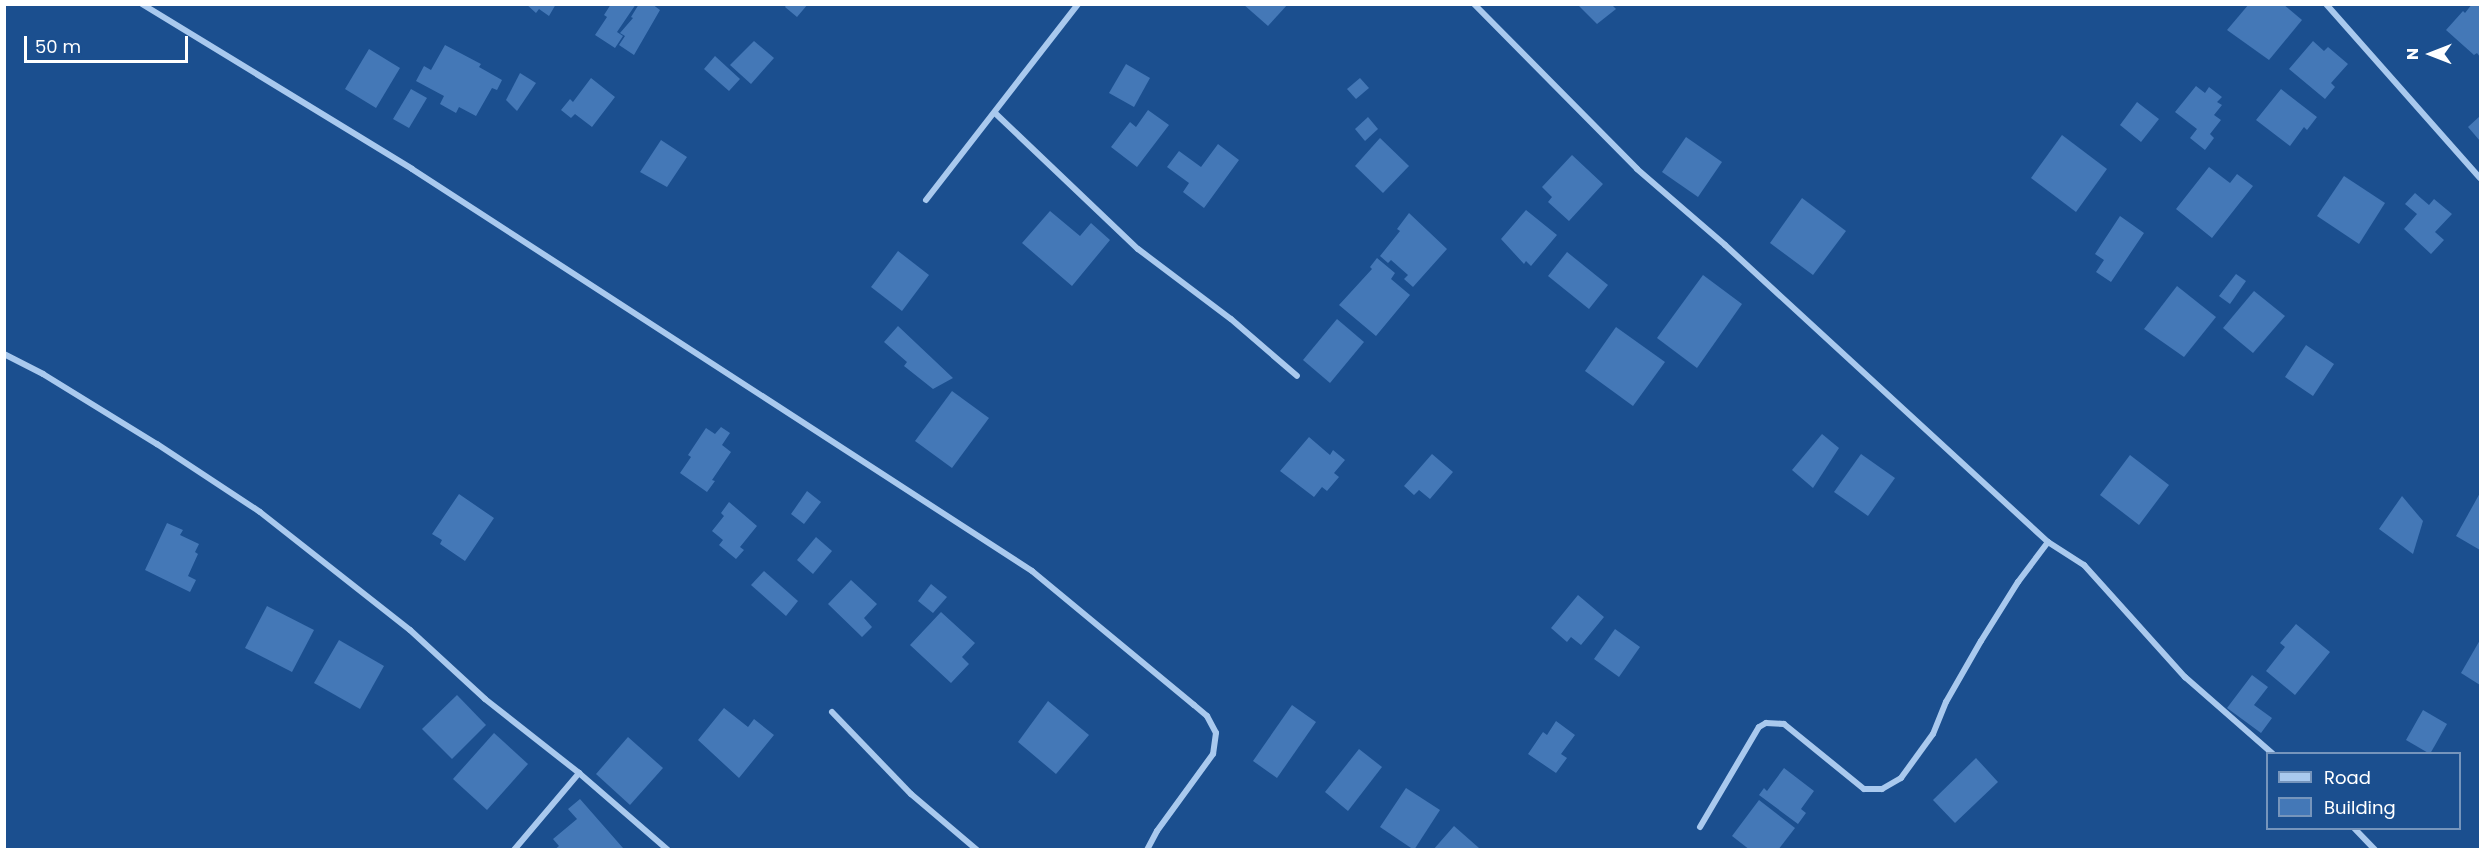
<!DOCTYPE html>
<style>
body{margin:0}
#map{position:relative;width:2485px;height:854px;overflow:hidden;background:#1b4f8f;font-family:Poppins,sans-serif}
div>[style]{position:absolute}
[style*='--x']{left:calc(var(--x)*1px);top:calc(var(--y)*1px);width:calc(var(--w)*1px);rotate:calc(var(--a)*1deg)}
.building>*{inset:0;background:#4478b7}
.minor>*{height:6px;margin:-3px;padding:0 3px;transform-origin:3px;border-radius:3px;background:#a9c9ee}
span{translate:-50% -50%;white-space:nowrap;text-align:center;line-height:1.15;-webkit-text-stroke:6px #1b4f8f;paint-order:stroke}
.frame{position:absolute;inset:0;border:6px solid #fff;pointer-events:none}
.legend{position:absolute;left:2266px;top:752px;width:195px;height:78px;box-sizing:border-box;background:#1b4f8f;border:2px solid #7695bc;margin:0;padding:8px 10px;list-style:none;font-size:18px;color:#fff}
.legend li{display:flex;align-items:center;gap:12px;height:30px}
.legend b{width:30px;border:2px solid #7695bc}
.north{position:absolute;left:2401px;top:24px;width:60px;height:60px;-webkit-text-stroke:4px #1b4f8f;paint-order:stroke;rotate:270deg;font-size:16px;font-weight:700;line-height:24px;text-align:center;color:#fff}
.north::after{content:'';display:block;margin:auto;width:21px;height:27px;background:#fff;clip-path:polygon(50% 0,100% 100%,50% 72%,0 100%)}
.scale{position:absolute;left:24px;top:36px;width:164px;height:27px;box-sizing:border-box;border:3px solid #fff;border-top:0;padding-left:8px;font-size:18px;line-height:21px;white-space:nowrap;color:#fff;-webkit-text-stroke:4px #1b4f8f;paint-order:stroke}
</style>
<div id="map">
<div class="building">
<i style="clip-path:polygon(526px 4px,556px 4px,549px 16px,539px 9px,536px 13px)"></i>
<i style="clip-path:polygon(611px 4px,636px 4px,617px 32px,623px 36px,615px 48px,595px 35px,607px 17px,604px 15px)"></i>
<i style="clip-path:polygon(639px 4px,652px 4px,660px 10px,634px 55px,619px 45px,625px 36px,620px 33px,633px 18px,631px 17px)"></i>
<i style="clip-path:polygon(787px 4px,808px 4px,797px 17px,785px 7px)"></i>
<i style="clip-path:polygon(1243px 4px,1288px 4px,1268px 26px)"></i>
<i style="clip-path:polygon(1577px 4px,1611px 4px,1616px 9px,1597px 24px)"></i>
<i style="clip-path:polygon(2249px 4px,2283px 4px,2302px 20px,2269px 60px,2227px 30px)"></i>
<i style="clip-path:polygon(2472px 4px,2480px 4px,2480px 57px,2477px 53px,2474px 55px,2446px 30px,2463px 11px,2465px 13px)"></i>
<i style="clip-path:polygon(754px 41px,774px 58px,751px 84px,730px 65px)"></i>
<i style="clip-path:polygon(2313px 41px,2324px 51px,2328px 47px,2348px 64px,2331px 83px,2335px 87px,2325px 99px,2289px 69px)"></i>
<i style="clip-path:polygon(445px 45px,481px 64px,479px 67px,502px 80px,497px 90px,492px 88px,476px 116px,459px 107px,456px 113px,440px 104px,444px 96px,416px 81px,424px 66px,431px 70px)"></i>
<i style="clip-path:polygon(369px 49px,400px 68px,376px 108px,345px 89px)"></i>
<i style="clip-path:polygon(715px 56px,740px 79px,729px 91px,704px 69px)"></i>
<i style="clip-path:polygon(1126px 64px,1150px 78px,1134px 107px,1109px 93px)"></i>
<i style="clip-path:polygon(520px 73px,536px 83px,517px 111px,506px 100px)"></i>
<i style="clip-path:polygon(591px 78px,615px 97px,592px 127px,575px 114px,571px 118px,561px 110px,570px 99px,573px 102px)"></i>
<i style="clip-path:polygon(1360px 78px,1369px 88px,1356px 99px,1347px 89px)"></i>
<i style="clip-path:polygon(2196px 86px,2205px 93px,2209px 87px,2222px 97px,2217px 102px,2222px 105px,2214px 115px,2221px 120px,2210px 134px,2214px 138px,2205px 150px,2190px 138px,2197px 129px,2175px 112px)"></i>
<i style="clip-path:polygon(411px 89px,427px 98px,409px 128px,393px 119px)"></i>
<i style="clip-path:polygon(2281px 89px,2317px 117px,2307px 130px,2304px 127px,2290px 146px,2256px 120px)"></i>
<i style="clip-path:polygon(2137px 102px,2159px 119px,2141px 142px,2120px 125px)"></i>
<i style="clip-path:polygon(1148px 110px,1169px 125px,1137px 167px,1111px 147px,1130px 122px,1136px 127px)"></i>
<i style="clip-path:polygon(2480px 116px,2480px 141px,2468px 127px)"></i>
<i style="clip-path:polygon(1368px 117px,1378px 129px,1365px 141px,1355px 129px)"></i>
<i style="clip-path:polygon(2062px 135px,2107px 169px,2076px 212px,2031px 178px)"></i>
<i style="clip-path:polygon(1686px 137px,1722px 162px,1698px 197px,1662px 172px)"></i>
<i style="clip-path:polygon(1380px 138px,1409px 166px,1383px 193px,1355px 166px)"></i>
<i style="clip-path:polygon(661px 140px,687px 157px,667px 187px,640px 172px)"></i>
<i style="clip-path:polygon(1218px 144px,1239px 160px,1204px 208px,1183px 192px,1189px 183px,1167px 167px,1179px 151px,1201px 167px)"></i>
<i style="clip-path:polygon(1572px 155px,1603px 184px,1569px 221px,1548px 202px,1552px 197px,1542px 187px)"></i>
<i style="clip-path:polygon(2209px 167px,2230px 183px,2237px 174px,2253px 186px,2212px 238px,2176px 209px)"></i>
<i style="clip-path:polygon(2344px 176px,2385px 203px,2359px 244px,2317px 216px)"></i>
<i style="clip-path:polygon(2415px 193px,2429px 205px,2434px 199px,2452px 214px,2435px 232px,2444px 240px,2431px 254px,2404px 229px,2417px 214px,2405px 204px)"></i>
<i style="clip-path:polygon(1802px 198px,1846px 231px,1813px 275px,1770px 243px)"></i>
<i style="clip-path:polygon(1526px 210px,1557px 235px,1531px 266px,1526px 261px,1524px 264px,1501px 239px)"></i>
<i style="clip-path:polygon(1050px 211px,1080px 236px,1091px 223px,1110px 240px,1072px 286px,1022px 243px)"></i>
<i style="clip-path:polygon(1409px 213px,1447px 249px,1413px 287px,1404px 279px,1408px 275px,1391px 260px,1388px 263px,1380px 256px,1400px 231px,1397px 229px)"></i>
<i style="clip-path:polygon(2120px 216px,2144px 233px,2111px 282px,2096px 272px,2104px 260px,2095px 254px)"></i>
<i style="clip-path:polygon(898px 251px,929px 275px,902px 311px,871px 287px)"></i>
<i style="clip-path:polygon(1567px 252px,1608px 285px,1589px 309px,1548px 276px)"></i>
<i style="clip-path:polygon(1377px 258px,1395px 273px,1391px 279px,1410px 295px,1376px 336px,1339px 305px,1372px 269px,1370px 267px)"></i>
<i style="clip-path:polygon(2236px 274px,2246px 281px,2230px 304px,2219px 296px)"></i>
<i style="clip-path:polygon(1703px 275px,1742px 304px,1697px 368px,1657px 338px)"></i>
<i style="clip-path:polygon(2177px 286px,2216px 317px,2184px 357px,2144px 329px)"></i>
<i style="clip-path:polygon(2254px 291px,2285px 316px,2253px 353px,2223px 328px)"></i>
<i style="clip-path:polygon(1337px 319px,1364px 342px,1330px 383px,1303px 360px)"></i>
<i style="clip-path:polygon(898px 326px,953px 378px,933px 389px,904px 366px,907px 362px,884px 342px)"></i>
<i style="clip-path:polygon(1616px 327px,1665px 362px,1633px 406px,1585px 371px)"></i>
<i style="clip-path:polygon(2306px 345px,2334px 364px,2313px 396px,2285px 377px)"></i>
<i style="clip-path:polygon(952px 391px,989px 418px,952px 468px,915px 441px)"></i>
<i style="clip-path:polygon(721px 427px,730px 433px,722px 445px,731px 452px,712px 480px,715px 481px,707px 492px,680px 473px,691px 457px,688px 455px,706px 428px,715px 434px)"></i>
<i style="clip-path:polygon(1822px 434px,1839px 448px,1813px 488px,1792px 470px)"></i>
<i style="clip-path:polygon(1309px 437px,1330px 455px,1333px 450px,1345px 460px,1334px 473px,1339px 477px,1327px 491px,1322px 487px,1314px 497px,1280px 471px)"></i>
<i style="clip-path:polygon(1432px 454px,1453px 472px,1430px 499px,1419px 490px,1414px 495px,1404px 486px)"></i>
<i style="clip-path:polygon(1861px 454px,1895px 478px,1868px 516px,1834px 492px)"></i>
<i style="clip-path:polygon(2130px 455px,2169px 485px,2139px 525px,2100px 495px)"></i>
<i style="clip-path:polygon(807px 491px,821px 502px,804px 524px,791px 514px)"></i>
<i style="clip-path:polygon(2480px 493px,2480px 550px,2456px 536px)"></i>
<i style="clip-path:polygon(459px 494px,494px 518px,465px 561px,440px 544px,442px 540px,432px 534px)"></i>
<i style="clip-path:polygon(2402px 496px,2423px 521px,2413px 554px,2379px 529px)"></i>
<i style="clip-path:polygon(729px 502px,757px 526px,740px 547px,744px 550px,736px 559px,719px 545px,723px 540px,712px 531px,724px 516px,721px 513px)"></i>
<i style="clip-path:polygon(167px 523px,183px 530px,180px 535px,199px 544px,195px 552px,198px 554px,188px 576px,196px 580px,190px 592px,145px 570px)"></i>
<i style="clip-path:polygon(816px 537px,832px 551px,813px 574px,797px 560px)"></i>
<i style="clip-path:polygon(764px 571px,798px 601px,786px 616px,751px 585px)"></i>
<i style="clip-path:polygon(851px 580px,877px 604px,864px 618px,872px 627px,862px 637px,828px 604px)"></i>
<i style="clip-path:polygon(931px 584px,947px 597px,933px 613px,918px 601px)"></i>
<i style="clip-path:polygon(1578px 595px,1604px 617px,1581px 645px,1571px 637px,1567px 642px,1551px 628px)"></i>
<i style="clip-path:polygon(267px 606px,314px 630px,292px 672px,245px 648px)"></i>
<i style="clip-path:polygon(941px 612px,975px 643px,962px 657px,969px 664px,951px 683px,910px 645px)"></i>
<i style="clip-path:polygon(2296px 624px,2330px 652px,2295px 695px,2266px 671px,2285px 647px,2280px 643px)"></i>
<i style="clip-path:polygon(1615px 629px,1640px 647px,1619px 677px,1594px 659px)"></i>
<i style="clip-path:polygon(339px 640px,384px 666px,360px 709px,314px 683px)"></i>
<i style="clip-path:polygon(2480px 640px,2480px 685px,2461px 673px)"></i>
<i style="clip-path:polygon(2252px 675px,2268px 687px,2254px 705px,2272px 718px,2261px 733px,2227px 708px)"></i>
<i style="clip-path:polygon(457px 695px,486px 725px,452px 759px,422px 729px)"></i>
<i style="clip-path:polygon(1048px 701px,1089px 735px,1056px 774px,1018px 742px)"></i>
<i style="clip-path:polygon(1292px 705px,1316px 722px,1277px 778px,1253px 761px)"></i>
<i style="clip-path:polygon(724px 708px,748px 727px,754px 719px,774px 735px,739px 778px,698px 740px)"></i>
<i style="clip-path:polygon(2423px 710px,2447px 724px,2430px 754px,2406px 740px)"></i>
<i style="clip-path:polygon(1556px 721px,1575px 735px,1561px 754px,1567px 758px,1556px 773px,1528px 754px,1543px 732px,1547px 735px)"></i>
<i style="clip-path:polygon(494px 733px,528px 764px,487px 810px,453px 779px)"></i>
<i style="clip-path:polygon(628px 737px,663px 768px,630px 805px,596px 774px)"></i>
<i style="clip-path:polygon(1359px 749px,1382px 767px,1348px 811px,1325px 792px)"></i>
<i style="clip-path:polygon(1976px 758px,1998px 782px,1955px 823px,1933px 800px)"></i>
<i style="clip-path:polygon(1784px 768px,1814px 791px,1801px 809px,1806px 813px,1798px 824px,1759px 795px,1764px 788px,1767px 791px)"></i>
<i style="clip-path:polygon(1406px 788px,1440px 810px,1414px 850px,1380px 827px)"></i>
<i style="clip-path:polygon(580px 799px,623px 848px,621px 850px,554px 850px,559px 846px,553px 839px,577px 819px,568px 809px)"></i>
<i style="clip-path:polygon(1759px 800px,1795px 828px,1778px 850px,1750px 850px,1732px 836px)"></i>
<i style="clip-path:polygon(1454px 826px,1479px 848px,1477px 850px,1433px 850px)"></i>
</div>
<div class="minor">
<i style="--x:142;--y:4;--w:316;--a:31.4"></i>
<i style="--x:412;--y:169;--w:739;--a:32.96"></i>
<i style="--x:1032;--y:571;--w:210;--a:39.6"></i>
<i style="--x:1194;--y:705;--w:17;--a:40"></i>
<i style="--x:1207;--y:716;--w:19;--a:62"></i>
<i style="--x:1216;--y:733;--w:21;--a:98"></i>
<i style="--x:1213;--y:754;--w:95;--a:126"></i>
<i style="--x:1157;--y:831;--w:21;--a:118"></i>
<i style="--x:1474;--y:4;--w:232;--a:45.3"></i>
<i style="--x:1637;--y:169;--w:116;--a:40.8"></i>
<i style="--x:1725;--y:245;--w:439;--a:42.6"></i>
<i style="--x:2048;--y:542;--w:43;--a:32.6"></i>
<i style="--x:2084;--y:565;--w:151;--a:48"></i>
<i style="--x:2185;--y:677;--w:117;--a:41.2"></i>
<i style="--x:2326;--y:4;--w:232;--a:48.5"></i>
<i style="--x:995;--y:113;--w:197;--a:43.6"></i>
<i style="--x:1138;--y:249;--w:116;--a:37"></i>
<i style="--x:1231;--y:319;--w:87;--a:40.8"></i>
<i style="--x:926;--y:200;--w:248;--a:-52.2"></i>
<i style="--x:4;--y:354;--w:44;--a:27.1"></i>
<i style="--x:43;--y:374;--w:134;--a:31.6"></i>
<i style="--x:157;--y:444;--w:123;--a:33.4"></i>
<i style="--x:260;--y:512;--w:191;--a:38.2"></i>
<i style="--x:410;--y:630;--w:102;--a:42.6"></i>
<i style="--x:485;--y:699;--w:120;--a:38.2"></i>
<i style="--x:579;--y:773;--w:118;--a:40.9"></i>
<i style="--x:832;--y:712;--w:114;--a:46.1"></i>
<i style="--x:911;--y:794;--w:87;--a:40.3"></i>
<i style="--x:1700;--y:827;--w:116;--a:-59.5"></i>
<i style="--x:1759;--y:727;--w:8;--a:-30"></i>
<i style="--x:1766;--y:723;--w:18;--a:3"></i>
<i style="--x:1784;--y:724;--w:103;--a:39.1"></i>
<i style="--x:1864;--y:789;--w:18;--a:0"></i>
<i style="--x:1882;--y:789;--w:22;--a:-30"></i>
<i style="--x:1901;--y:778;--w:54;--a:-54"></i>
<i style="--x:1933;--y:734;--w:35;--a:-68"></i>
<i style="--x:1946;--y:702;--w:70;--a:-60.2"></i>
<i style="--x:1981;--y:641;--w:70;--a:-57.9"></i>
<i style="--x:2018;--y:582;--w:50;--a:-53.1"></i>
<i style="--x:2354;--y:828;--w:30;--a:46"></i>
<i style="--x:514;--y:850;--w:101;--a:-49.8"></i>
</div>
<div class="frame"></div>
<ul class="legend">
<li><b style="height:8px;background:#a9c9ee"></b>Road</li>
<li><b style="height:16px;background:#4478b7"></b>Building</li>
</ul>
<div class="north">N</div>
<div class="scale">50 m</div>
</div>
